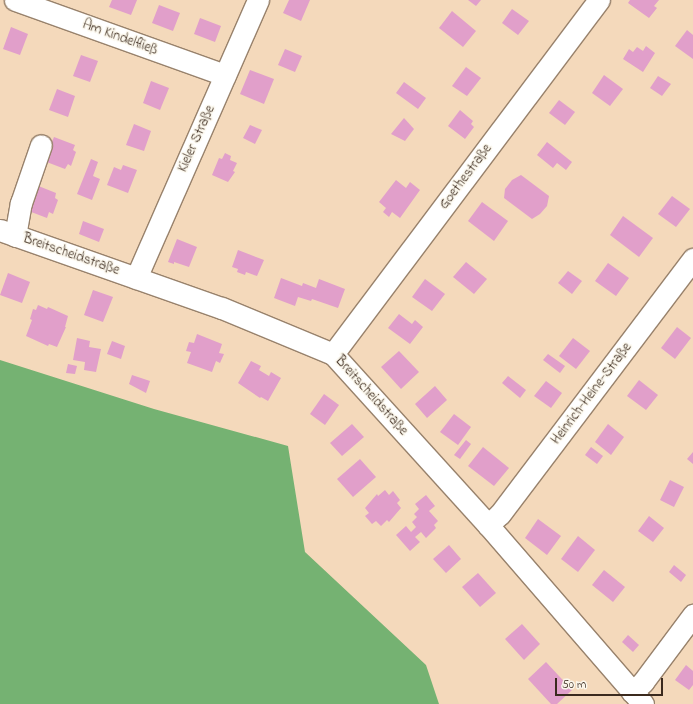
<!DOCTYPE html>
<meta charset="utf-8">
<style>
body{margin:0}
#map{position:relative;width:693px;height:704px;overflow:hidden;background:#f4d9bb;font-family:"Indie Flower",sans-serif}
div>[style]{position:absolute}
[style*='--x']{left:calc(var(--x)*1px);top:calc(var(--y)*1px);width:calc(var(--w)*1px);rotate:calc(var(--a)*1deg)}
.forest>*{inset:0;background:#75b272}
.building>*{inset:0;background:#e19fca}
.roads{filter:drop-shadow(1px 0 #98826c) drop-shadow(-1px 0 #98826c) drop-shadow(0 1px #98826c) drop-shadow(0 -1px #98826c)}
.minor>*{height:21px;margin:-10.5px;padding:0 10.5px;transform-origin:10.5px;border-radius:10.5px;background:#fff}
span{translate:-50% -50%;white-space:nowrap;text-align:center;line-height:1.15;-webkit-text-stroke:3px #fbf7ec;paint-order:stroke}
.street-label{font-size:14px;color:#3b2a1e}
.scale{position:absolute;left:555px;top:678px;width:108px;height:18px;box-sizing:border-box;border:2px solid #3b2a1e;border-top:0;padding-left:5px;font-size:12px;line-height:14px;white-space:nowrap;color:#3b2a1e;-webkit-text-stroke:3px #fbf7ec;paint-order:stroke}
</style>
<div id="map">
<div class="forest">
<i style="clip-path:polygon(0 360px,154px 409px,288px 446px,305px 552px,426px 665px,439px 704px,0 704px)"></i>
</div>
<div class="building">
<i style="clip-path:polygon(112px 0,137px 0,131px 15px,109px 7px)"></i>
<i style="clip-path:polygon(289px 0,310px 0,301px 21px,283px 13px)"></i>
<i style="clip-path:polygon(468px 0,481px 0,476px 6px)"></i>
<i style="clip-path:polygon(630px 0,659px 0,654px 6px,657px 8px,649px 18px,628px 3px)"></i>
<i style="clip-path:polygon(159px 5px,180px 13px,173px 31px,152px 23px)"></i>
<i style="clip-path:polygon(512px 9px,529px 21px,518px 35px,502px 23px)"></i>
<i style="clip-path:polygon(452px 11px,476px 31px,463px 47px,439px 28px)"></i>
<i style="clip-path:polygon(200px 18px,221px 26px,215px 42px,194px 34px)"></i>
<i style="clip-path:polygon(11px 27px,28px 34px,20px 55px,3px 49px)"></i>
<i style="clip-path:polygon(687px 30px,693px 35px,693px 59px,675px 46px)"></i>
<i style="clip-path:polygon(646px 46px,655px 53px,643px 72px,623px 59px,629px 49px,633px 52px,637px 47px,643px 51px)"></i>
<i style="clip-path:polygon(285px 49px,302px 56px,295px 72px,278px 65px)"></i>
<i style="clip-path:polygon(81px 55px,98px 61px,90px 82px,73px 76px)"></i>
<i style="clip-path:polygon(466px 67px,481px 78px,467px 96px,452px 86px)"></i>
<i style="clip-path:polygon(250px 70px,274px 79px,264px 104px,240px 94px)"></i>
<i style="clip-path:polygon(604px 75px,623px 89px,610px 106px,592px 93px)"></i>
<i style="clip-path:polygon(658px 76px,671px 84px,662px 96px,650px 88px)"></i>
<i style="clip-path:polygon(151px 81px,169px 88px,160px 110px,143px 103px)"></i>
<i style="clip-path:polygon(404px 82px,426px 98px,418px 109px,396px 93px)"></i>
<i style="clip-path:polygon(57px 89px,75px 96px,68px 117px,49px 110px)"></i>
<i style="clip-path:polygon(559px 100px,575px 112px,565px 125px,549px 113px)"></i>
<i style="clip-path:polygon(460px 110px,473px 121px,471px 124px,474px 127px,465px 139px,448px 126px)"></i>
<i style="clip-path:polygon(404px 118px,414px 129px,405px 141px,391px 134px)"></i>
<i style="clip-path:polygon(134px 124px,151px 131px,144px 151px,126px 145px)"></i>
<i style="clip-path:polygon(250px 125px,262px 130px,255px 144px,243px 138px)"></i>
<i style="clip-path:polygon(54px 137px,75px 145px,73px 150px,76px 152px,71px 166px,68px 164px,65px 169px,44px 161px)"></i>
<i style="clip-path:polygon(547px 142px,572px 162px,566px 170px,557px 163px,553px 168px,537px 155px)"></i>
<i style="clip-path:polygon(225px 153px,231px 156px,230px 160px,237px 163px,233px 171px,235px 172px,228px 182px,212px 175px,219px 158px,222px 159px)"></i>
<i style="clip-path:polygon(91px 159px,98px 162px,93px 176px,100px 179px,92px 200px,77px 194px)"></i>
<i style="clip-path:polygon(123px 165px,137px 170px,128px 193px,107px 185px,114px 167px,121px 170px)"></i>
<i style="clip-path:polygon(521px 175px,549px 196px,547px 206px,540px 214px,532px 219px,504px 198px,505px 189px,512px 180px)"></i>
<i style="clip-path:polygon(396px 180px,406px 188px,410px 182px,420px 190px,400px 218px,392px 212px,389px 217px,383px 212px,386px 208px,379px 202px)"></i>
<i style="clip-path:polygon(36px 185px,56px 193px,55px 198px,58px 200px,53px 214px,49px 212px,47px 218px,26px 210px)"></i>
<i style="clip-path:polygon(672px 196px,690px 209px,676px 227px,658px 214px)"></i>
<i style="clip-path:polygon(482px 202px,508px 221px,494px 241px,468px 221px)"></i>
<i style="clip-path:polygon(623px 216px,653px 238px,639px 257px,610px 235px)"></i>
<i style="clip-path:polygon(83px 221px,104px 229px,99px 242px,79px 234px)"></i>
<i style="clip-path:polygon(177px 239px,197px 247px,189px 267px,174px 262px,174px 264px,168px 262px)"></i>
<i style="clip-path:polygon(238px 250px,264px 260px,257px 276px,246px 272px,245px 275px,237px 272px,238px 269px,232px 267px)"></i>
<i style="clip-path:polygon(466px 262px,487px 279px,474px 294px,453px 277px)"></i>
<i style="clip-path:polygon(608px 263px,629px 278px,616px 296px,595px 281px)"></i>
<i style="clip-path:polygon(568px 271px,582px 281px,572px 294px,558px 283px)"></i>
<i style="clip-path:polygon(8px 273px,30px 282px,22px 303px,0 295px)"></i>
<i style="clip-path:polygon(281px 278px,302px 286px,303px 283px,316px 288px,319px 279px,345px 289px,338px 308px,312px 299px,311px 301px,298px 297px,295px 306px,274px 298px)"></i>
<i style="clip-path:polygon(425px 279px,445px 294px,432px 311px,412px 297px)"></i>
<i style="clip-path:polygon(93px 290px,113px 297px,103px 322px,84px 315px)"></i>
<i style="clip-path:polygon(38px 305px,47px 309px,48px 307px,68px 316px,65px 327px,66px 327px,57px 347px,49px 344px,48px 346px,26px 336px,32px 320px,30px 319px,33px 309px,36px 310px)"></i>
<i style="clip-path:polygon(399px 314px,412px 324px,415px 320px,423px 327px,410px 344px,388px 328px)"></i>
<i style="clip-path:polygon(677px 327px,691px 338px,675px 359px,661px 348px)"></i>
<i style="clip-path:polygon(197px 334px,222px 344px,219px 353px,224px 354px,220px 363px,216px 361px,212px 372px,187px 363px,191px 352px,186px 351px,189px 342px,194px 343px)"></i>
<i style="clip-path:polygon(77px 338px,90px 341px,89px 347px,101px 349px,96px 372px,84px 370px,85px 362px,73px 360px)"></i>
<i style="clip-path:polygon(573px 338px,590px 351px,576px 369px,559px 356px)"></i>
<i style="clip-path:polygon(112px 341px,125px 346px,121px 359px,107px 354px)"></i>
<i style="clip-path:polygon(399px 351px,419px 372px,401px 389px,381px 367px)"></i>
<i style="clip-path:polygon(548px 354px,565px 366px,560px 373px,543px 360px)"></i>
<i style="clip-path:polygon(251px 361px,261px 366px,259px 370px,269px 376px,271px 372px,281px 378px,268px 401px,261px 397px,260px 398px,238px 383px)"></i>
<i style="clip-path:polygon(68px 364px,77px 366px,75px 374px,66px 373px)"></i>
<i style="clip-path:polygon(132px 375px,150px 381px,146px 393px,129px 384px)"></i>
<i style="clip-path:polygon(508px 376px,526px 390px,520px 398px,502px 383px)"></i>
<i style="clip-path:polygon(639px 380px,658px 395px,646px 410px,627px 396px)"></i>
<i style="clip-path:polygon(546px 381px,562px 393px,551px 408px,534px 396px)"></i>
<i style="clip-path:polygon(435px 386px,447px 400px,427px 418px,415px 404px)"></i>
<i style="clip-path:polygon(324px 394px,339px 405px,325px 425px,310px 414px)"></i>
<i style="clip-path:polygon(454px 414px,471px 427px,458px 445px,440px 432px)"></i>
<i style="clip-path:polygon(352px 424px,364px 437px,342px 456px,330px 443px)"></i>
<i style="clip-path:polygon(608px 424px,624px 437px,611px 455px,595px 442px)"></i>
<i style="clip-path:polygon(466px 440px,471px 444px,460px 459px,454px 455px)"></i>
<i style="clip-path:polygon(483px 447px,509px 468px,494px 486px,468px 466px)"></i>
<i style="clip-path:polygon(591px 447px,603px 456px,597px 464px,585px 455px)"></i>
<i style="clip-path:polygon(693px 452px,693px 464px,687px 459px)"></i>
<i style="clip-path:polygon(360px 459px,376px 477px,353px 497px,337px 479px)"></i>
<i style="clip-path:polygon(670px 480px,684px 487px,674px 507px,660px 500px)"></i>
<i style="clip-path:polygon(385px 490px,389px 495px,393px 491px,400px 500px,397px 503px,401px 508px,389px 522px,387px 520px,381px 526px,376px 521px,372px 524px,365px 516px,369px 513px,365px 508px,377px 494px,378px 496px)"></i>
<i style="clip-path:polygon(426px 495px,435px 506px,429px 511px,438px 521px,434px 525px,436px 528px,426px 538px,421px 532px,415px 537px,420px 542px,410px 551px,396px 535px,406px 526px,411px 532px,416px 527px,412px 522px,417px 517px,414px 514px,419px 509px,415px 504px)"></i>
<i style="clip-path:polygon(649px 516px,664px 528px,653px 542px,638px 531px)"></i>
<i style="clip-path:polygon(538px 519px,561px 536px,547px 555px,525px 538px)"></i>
<i style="clip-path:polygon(578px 536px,595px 550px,578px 572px,561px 559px)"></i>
<i style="clip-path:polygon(449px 545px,461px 559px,446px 573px,433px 559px)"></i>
<i style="clip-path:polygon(674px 565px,686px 575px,681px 582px,669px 572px)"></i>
<i style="clip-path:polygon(604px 570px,625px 587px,613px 602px,592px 585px)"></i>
<i style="clip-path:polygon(478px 573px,496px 593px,480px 607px,462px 587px)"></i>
<i style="clip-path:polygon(522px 624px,540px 644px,524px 660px,505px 639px)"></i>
<i style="clip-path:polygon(628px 635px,639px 645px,633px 652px,622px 642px)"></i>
<i style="clip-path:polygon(546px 662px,572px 690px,557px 704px,551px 704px,528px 679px)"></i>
<i style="clip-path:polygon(686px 665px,693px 671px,693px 685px,689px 690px,675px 680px)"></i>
</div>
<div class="roads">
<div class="minor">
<i style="--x:15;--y:0;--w:223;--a:19.7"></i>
<i style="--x:0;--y:230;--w:235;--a:19.4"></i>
<i style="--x:222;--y:308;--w:120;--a:22.5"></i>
<i style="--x:333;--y:354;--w:231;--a:47.8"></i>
<i style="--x:488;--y:525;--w:237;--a:49.1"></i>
<i style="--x:15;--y:236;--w:34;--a:-80"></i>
<i style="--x:21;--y:203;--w:61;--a:-71"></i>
<i style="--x:136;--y:278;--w:304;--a:-66.3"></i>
<i style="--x:333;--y:354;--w:443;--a:-53.1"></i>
<i style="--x:488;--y:525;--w:16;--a:-43"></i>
<i style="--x:500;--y:514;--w:320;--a:-52.9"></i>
<i style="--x:632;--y:692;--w:15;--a:-42"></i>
<i style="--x:643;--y:682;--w:84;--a:-53.3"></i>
</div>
</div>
<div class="street-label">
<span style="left:120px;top:38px;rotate:20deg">Am Kindelfließ</span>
<span style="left:197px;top:139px;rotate:-66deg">Kieler Straße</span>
<span style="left:466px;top:177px;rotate:-53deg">Goethestraße</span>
<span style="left:71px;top:255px;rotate:19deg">Breitscheidstraße</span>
<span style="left:592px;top:394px;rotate:-53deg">Heinrich-Heine-Straße</span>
<span style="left:371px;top:396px;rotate:48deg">Breitscheidstraße</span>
</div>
<div class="scale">50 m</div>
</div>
